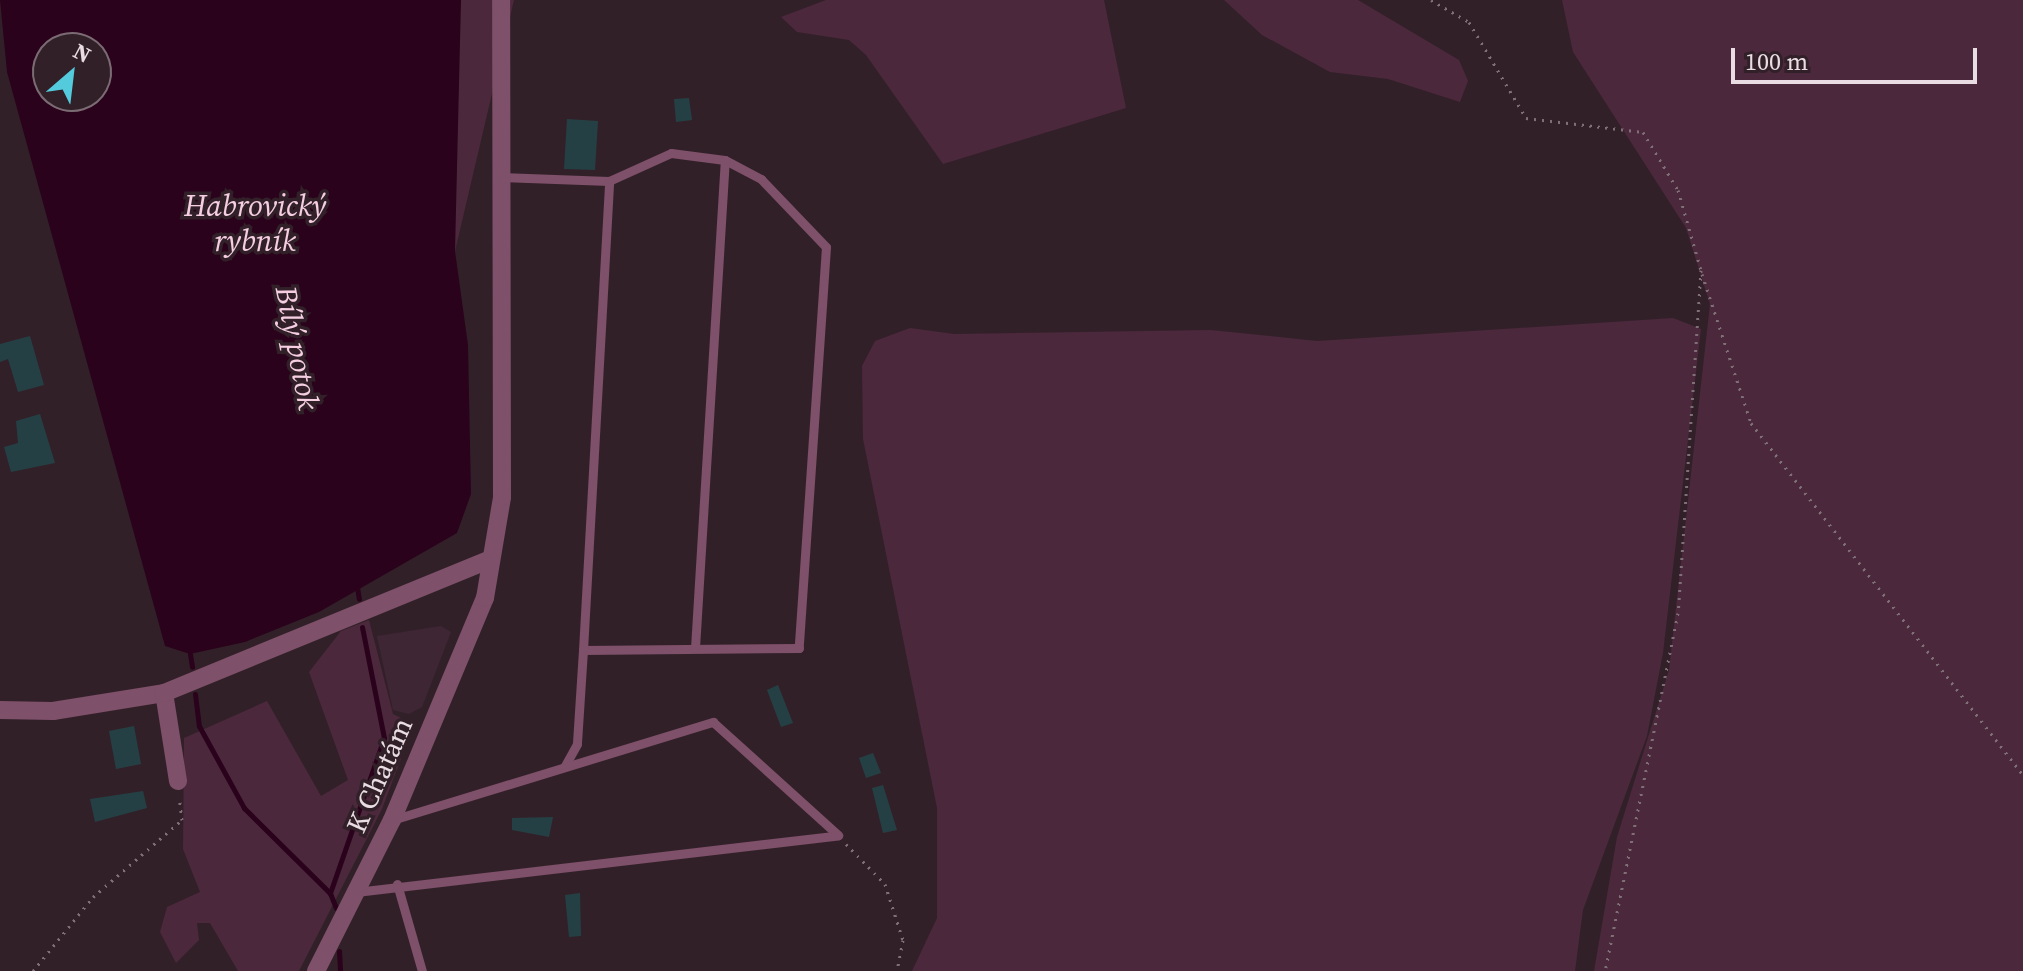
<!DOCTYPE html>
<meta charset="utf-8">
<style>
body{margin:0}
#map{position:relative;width:2023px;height:971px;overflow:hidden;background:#322029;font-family:"Source Serif 4",serif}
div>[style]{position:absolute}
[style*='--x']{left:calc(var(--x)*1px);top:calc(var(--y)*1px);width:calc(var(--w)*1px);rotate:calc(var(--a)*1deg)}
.built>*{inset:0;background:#3e2634}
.green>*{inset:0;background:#4b283c}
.water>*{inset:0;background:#2a021b}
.stream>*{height:5px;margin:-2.5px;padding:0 2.5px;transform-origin:2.5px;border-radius:2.5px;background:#2a021b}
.building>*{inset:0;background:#254044}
.path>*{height:3px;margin-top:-1.5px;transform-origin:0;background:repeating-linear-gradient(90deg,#7f6f77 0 2px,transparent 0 8px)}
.lane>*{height:9px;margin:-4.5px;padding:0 4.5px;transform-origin:4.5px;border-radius:4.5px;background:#7e5069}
.street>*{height:18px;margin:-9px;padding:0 9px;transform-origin:9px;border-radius:9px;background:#7e5069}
span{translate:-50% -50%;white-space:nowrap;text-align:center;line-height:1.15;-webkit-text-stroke:7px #322029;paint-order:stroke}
.street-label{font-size:28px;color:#e9dce3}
.water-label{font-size:30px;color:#f5cee1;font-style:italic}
.north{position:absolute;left:32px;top:32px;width:80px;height:80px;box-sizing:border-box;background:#322029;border:2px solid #7b6b73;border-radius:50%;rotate:28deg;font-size:22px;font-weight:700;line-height:32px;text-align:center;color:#e9dce3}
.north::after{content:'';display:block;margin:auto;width:28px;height:36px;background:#54cadd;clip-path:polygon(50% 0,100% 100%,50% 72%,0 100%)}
.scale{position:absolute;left:1731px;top:48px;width:246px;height:36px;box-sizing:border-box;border:4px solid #e9dce3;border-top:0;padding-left:10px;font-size:24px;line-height:28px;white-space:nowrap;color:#e9dce3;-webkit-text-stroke:6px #322029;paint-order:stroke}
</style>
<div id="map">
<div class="built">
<i style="clip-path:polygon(441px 626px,451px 632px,422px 707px,409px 714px,393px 710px,377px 636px)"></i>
</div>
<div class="green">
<i style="clip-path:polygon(461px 0,514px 0,455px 251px,455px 55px)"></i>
<i style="clip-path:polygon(826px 0,1104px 0,1126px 108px,943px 164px,866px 55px,849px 40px,797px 32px,781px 17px)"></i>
<i style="clip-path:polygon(1224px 0,1358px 0,1459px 60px,1468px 81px,1460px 102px,1388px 79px,1330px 72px,1262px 35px)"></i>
<i style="clip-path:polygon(1562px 0,2023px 0,2023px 971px,1594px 971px,1617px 837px,1669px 670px,1710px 304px,1686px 228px,1573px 52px)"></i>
<i style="clip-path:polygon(1673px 318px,1701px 329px,1663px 653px,1647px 736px,1583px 910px,1575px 971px,912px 971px,937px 918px,937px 808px,863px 439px,862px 366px,875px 341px,910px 328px,954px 334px,1211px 330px,1317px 341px)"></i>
<i style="clip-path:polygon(369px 620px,393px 714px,405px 720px,408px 740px,382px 809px,299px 971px,238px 971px,210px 923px,197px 923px,199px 940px,176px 963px,160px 932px,167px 907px,200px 892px,183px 849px,184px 738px,267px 701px,321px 796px,348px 780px,309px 672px,341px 631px)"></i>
</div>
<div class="water">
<i style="clip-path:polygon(evenodd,0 0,461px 0,455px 251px,468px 345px,471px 494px,457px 533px,319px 612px,245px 642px,190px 654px,165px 646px,7px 72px,0 0,48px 48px,96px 48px,96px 96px,48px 96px,48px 48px)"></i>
</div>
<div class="stream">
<i style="--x:357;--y:587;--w:12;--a:81"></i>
<i style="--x:190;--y:654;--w:13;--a:81"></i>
<i style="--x:195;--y:694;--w:32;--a:83"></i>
<i style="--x:199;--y:726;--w:94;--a:61.2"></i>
<i style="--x:244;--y:808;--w:121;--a:44.7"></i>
<i style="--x:336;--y:908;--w:16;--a:-112"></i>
<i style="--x:330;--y:893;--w:164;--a:-70.8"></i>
<i style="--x:384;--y:738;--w:113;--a:-101.2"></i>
<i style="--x:339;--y:951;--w:20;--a:87"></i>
</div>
<div class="building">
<i style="clip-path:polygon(689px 98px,692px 120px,676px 122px,674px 99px)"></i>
<i style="clip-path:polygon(567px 119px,598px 121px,595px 170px,564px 169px)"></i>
<i style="clip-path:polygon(30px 336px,44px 385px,18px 392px,8px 359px,0 362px,0 344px)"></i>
<i style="clip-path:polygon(40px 414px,55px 463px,11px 472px,4px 447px,18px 443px,16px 421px)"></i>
<i style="clip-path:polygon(778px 685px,793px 723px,781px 727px,767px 690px)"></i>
<i style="clip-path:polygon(134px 726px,141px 764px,116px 769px,109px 731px)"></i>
<i style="clip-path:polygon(873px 753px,881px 773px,866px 778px,859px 758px)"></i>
<i style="clip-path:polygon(883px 785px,897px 830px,883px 833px,872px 788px)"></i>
<i style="clip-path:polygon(143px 791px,147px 808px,95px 822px,90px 799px)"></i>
<i style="clip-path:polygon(553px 817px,549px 837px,512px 830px,512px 818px)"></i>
<i style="clip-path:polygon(580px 893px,581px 936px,569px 937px,565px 895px)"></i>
</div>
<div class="path">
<i style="--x:1431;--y:0;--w:44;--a:30.1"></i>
<i style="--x:1469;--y:22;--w:112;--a:59.3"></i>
<i style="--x:1526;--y:118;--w:118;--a:6.8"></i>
<i style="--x:1643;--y:132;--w:68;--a:58.9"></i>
<i style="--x:1678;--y:190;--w:83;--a:74"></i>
<i style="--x:1701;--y:270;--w:344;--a:93.8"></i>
<i style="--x:1678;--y:613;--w:365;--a:101.5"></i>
<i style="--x:1702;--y:274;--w:157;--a:71.8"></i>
<i style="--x:1751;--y:423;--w:445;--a:52.3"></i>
<i style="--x:846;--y:844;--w:56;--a:45.7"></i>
<i style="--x:885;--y:884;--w:59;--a:72.2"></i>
<i style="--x:903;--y:940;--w:32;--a:101"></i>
<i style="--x:33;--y:971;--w:95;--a:-51"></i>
<i style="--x:93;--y:897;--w:118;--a:-40.9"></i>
<i style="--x:182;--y:820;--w:23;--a:-97"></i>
</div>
<div class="lane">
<i style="--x:501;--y:177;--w:108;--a:2.1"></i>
<i style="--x:609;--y:181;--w:68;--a:-24.3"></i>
<i style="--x:671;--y:153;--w:54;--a:7.4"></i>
<i style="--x:725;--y:160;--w:41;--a:27.8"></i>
<i style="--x:761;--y:179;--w:94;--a:46.3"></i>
<i style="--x:826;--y:247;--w:402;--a:93.9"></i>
<i style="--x:799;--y:648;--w:216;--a:179.5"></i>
<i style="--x:583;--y:650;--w:94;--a:93.7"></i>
<i style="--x:577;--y:744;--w:26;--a:119"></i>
<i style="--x:695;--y:648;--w:489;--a:-86.5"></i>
<i style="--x:583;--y:650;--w:470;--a:-86.8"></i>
<i style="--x:392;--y:820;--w:336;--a:-17"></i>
<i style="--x:713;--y:722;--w:169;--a:42.1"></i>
<i style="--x:397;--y:884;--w:91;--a:74"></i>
<i style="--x:356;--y:892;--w:485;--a:-6.7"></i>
</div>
<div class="street">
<i style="--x:0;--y:710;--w:53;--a:1.1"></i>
<i style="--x:53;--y:711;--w:112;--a:-9.2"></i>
<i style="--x:178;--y:781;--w:89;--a:-99"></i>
<i style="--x:164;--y:693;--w:351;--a:-22.3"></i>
<i style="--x:316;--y:971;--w:169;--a:-63.3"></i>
<i style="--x:392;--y:820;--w:241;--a:-67.3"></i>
<i style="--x:485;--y:598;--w:102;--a:-80.4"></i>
<i style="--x:502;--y:497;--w:497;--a:-90.1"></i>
</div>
<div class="street-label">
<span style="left:379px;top:775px;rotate:-66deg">K Chatám</span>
</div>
<div class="water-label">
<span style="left:255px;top:223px">Habrovický<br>rybník</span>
<span style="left:297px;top:348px;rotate:79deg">Bílý potok</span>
</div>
<div class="north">N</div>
<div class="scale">100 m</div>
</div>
